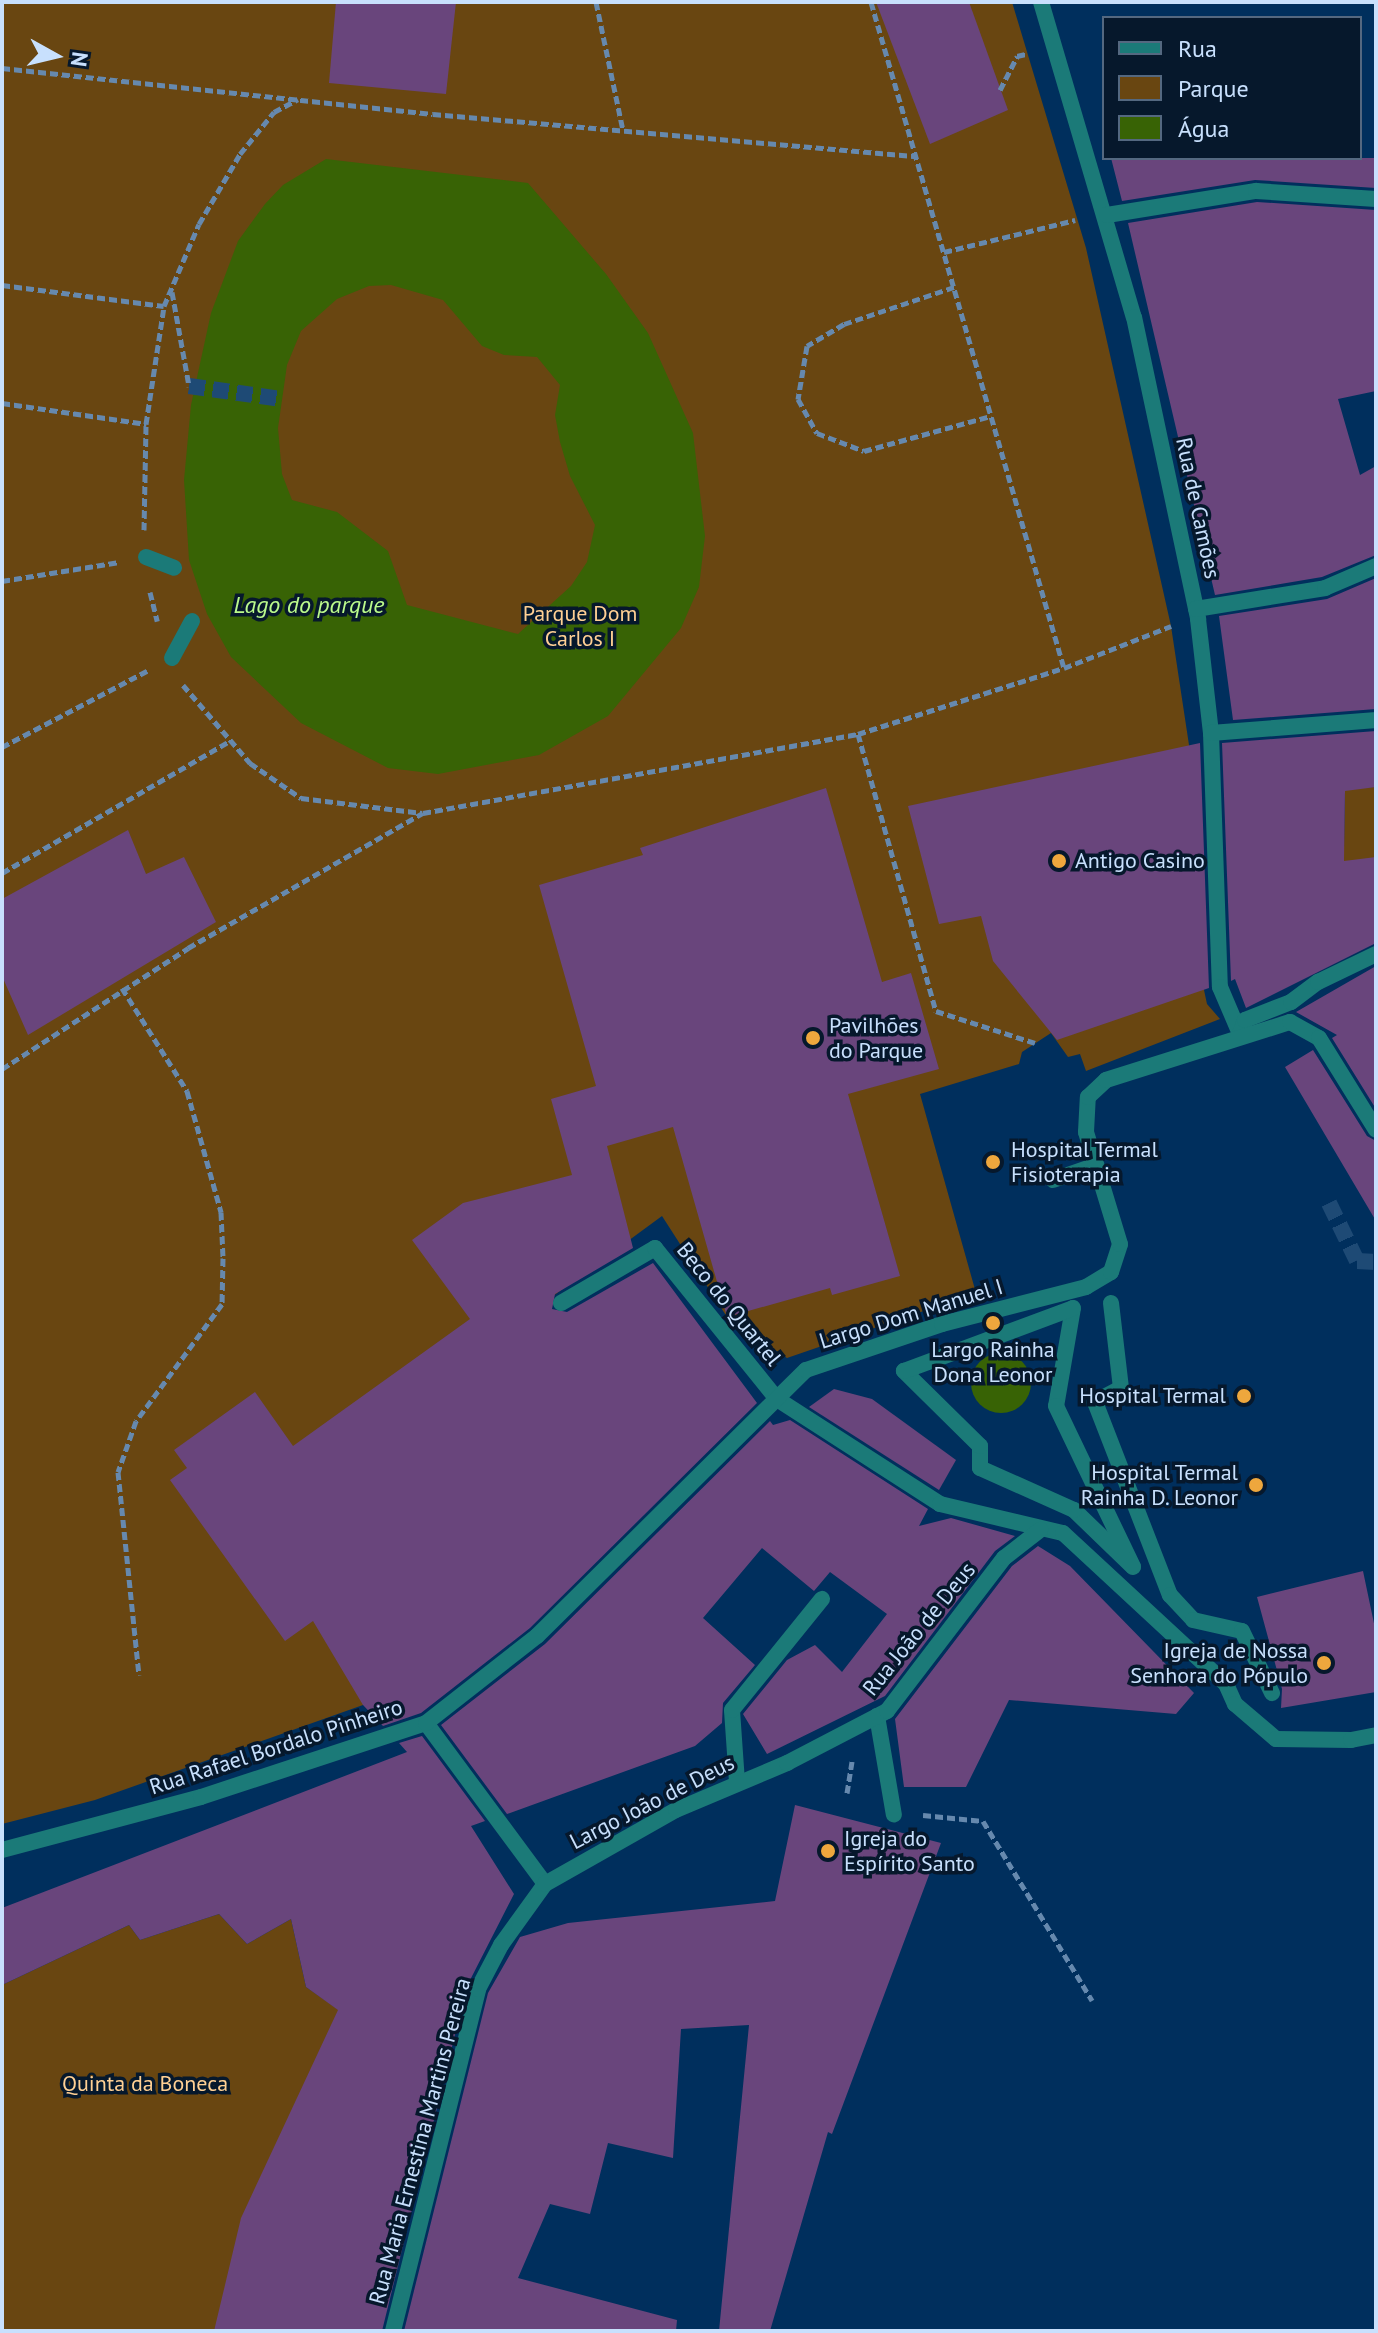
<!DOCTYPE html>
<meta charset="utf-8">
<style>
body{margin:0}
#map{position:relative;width:1378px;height:2333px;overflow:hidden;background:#002f5d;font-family:"PT Sans",sans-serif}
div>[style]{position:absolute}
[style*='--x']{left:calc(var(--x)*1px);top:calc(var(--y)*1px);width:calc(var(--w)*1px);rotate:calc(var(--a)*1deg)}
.green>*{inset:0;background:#694611}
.water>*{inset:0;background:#386305}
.round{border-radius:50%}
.building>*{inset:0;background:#69457c}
.street-tunnel>*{height:16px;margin-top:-8px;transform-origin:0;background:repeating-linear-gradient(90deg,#1e4a75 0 16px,transparent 0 24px)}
.path>*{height:5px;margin-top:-2.5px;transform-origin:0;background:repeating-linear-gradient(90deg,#6689ae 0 8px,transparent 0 12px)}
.lane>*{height:16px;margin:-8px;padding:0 8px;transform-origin:8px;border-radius:8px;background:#1b7a78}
.street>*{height:16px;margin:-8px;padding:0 8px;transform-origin:8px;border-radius:8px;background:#1b7a78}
.dots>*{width:22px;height:22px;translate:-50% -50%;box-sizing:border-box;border:4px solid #06182c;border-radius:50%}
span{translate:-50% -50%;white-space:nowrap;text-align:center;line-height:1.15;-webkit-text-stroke:7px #06182c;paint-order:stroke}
.street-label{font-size:22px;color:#c8e0fd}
.park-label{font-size:22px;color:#ffd094}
.poi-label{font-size:22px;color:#c8e0fd}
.left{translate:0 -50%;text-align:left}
.right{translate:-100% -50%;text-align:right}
.water-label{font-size:24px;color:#bbfa8c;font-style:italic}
.frame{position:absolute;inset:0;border:4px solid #c8e0fd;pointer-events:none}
.legend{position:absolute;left:1102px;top:16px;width:260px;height:144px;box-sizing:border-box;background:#06182c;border:2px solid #546880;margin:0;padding:10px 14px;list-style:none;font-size:24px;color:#c8e0fd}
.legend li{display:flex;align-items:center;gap:16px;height:40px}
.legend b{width:40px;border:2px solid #546880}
.north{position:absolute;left:16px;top:16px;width:80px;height:80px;-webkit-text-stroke:6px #06182c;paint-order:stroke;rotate:98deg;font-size:22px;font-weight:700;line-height:32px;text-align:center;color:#c8e0fd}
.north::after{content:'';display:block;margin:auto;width:28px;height:36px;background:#c8e0fd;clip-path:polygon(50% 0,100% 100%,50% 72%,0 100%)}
</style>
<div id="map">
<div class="green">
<i style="clip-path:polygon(2px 2px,1012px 2px,1086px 248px,1171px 626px,1189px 745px,1204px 990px,1207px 1004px,1220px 1019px,1086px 1071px,1080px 1054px,1068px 1057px,1051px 1033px,1022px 1052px,1019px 1064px,920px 1094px,976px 1293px,787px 1358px,727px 1317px,662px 1216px,549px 1299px,363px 1705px,95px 1800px,2px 1824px)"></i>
<i style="clip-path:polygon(1376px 787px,1376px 857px,1343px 909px,1345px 788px)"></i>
<i style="clip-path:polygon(219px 1914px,247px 1944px,291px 1919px,306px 1987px,339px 2010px,214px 2331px,2px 2331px,2px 1985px,129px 1925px,140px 1940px)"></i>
</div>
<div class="water">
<i style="clip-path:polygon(evenodd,326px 159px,528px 183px,606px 274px,648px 333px,693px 433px,705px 536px,699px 587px,681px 628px,608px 716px,539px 755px,438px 774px,388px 768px,301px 723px,231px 657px,207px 614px,189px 560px,184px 480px,191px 405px,211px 313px,238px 241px,265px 204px,283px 185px,326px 159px,391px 285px,443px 300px,482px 346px,504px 355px,537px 357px,560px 385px,555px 415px,560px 442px,570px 476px,595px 525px,587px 562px,571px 586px,518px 634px,407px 605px,388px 551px,337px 512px,292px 500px,282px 474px,278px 428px,287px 365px,301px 331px,337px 299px,369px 286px,391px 285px)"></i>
<i class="round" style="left:971px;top:1353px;width:60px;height:60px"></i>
</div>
<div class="building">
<i style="clip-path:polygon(336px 2px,456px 2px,446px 94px,329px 83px)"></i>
<i style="clip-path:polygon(876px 2px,969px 2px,1008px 110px,930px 144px)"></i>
<i style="clip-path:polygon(1111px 158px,1376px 158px,1376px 188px,1255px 180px,1122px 201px)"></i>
<i style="clip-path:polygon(1257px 202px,1376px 210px,1376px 391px,1338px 399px,1360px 475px,1376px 466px,1376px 555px,1322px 577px,1215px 595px,1128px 223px)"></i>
<i style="clip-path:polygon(1376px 578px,1376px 709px,1233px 720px,1219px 616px,1327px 599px)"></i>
<i style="clip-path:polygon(1376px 731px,1376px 787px,1345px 791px,1344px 861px,1376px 857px,1376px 943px,1246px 1008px,1235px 979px,1231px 981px,1222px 743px)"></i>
<i style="clip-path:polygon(1200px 743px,1209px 988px,1057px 1040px,993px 961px,981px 916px,939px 924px,908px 806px)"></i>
<i style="clip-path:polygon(826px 788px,882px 982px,911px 973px,939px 1069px,848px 1094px,900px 1276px,832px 1295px,830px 1288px,727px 1317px,673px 1127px,607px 1146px,633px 1248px,555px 1294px,552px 1309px,567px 1312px,653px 1263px,757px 1403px,530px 1628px,421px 1713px,383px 1726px,363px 1705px,313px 1621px,285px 1641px,170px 1480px,187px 1468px,174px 1450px,255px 1392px,293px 1446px,470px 1319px,412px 1240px,463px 1203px,572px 1175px,551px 1099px,596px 1086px,539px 885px,643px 855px,640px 848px)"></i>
<i style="clip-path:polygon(128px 830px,146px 874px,184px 857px,216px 922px,28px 1035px,2px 976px,2px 899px)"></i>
<i style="clip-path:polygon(1376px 966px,1376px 1109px,1332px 1038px,1337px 1035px,1296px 1012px)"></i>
<i style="clip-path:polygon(1313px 1050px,1367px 1136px,1376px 1141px,1376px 1221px,1285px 1067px)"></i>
<i style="clip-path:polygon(834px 1389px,872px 1399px,956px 1460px,939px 1490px,809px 1407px)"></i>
<i style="clip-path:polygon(790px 1420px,928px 1509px,919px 1526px,951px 1518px,1015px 1536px,995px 1551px,885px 1696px,767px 1754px,743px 1714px,787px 1660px,815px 1645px,842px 1672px,887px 1614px,830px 1572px,814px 1591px,762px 1548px,703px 1618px,755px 1665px,723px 1703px,722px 1723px,695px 1746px,507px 1814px,441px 1725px,545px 1644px,770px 1421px,773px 1425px)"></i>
<i style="clip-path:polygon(1038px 1546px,1070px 1566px,1194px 1693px,1176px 1714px,1009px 1700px,966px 1787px,904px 1787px,895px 1719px,1012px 1566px)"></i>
<i style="clip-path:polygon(1363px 1571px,1376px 1633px,1376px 1692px,1281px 1708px,1282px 1689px,1257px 1597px)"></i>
<i style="clip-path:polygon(422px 1736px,485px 1821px,471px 1826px,514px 1894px,467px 1986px,382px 2331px,214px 2331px,241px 2218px,338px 2010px,306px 1987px,291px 1919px,247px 1944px,219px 1914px,140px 1940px,129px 1925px,2px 1985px,2px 1908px,407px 1752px,399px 1743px)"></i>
<i style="clip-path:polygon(795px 1805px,941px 1843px,832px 2134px,828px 2132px,770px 2331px,719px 2331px,749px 2025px,681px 2029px,673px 2158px,608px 2143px,590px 2214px,550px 2204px,518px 2278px,677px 2320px,676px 2331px,404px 2331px,488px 1993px,520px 1937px,568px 1923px,775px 1901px)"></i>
</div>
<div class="street-tunnel">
<i style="--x:189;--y:386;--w:94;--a:8"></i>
<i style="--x:1329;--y:1203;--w:64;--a:64.2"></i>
<i style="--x:1357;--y:1261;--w:19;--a:3"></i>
</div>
<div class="path">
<i style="--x:596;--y:2;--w:131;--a:78.1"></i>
<i style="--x:871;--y:2;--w:693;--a:73.84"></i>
<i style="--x:2;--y:68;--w:433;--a:6.1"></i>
<i style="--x:433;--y:114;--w:485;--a:5"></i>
<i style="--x:1000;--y:90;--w:38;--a:-63"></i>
<i style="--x:1017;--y:56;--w:9;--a:-13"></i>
<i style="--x:944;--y:252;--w:135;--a:-13.7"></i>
<i style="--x:2;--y:285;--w:163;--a:7.4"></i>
<i style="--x:954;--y:287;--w:116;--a:161.4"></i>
<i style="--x:844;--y:324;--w:43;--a:149.3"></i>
<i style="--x:807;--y:346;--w:54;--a:99.6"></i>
<i style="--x:798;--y:399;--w:39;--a:61"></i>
<i style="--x:817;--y:433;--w:50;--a:21"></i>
<i style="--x:864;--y:451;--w:132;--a:-15.4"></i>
<i style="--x:172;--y:292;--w:96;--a:79.7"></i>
<i style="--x:2;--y:403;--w:146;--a:8.3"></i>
<i style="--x:144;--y:530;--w:106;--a:-88.9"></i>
<i style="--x:146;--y:424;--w:119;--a:-81.3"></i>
<i style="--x:164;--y:306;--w:89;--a:-66.9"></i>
<i style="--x:199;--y:224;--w:81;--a:-59.6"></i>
<i style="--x:240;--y:154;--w:54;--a:-51"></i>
<i style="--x:274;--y:112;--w:27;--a:-28"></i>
<i style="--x:2;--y:581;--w:119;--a:-9.2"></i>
<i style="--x:150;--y:592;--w:30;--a:76"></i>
<i style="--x:183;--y:685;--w:103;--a:49.3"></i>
<i style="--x:250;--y:763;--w:62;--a:34.5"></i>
<i style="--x:301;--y:798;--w:122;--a:7.1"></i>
<i style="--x:858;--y:734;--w:216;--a:-17.8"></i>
<i style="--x:1064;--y:668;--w:115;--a:-21.4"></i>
<i style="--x:2;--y:747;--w:164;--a:-27.7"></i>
<i style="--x:2;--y:873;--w:263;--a:-30.1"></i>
<i style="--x:122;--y:988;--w:122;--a:57.7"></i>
<i style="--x:187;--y:1091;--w:126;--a:74.3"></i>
<i style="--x:221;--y:1212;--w:46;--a:87.5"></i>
<i style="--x:223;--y:1258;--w:46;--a:91.2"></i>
<i style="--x:222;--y:1304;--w:145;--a:126.3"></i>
<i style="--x:136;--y:1421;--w:54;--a:109.4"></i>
<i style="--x:118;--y:1472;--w:204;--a:84.1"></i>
<i style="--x:2;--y:1069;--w:222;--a:-33"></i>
<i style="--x:188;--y:948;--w:271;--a:-29.9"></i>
<i style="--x:423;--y:813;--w:442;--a:-10.3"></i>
<i style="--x:858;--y:734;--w:288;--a:74.3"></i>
<i style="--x:936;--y:1011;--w:104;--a:17.9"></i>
<i style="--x:847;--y:1793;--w:32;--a:-81"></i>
<i style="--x:923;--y:1815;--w:60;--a:5.7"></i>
<i style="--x:983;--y:1821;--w:210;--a:58.7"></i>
</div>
<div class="lane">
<i style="--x:146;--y:557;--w:30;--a:21"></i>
<i style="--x:172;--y:658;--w:42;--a:-61.6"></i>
</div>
<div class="street">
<i style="--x:1041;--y:2;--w:328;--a:73.6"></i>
<i style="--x:1134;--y:317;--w:309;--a:78"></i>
<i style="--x:1198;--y:619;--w:115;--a:83.5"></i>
<i style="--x:1211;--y:733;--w:254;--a:88"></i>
<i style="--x:1220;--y:987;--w:51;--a:66.9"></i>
<i style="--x:1107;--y:215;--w:151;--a:-9.2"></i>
<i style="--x:1256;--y:191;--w:120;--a:3.8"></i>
<i style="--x:1196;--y:609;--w:131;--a:-9.2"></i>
<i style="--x:1325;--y:588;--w:56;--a:-23.3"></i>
<i style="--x:1211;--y:733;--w:166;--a:-4.5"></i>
<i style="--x:1240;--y:1034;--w:15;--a:-70"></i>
<i style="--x:1245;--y:1020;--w:49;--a:-21.4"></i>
<i style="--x:1291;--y:1002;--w:34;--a:-37"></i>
<i style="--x:1318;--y:982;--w:64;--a:-25.8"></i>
<i style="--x:1053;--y:1180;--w:46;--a:-18.8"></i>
<i style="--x:561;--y:1303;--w:109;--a:-30.3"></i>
<i style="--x:655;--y:1248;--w:194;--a:51.1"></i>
<i style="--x:777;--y:1399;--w:194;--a:32.8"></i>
<i style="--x:940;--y:1504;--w:126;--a:13.3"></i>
<i style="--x:1063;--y:1533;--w:222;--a:42.8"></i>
<i style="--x:1226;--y:1684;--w:22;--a:66"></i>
<i style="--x:1235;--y:1704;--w:54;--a:40.5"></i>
<i style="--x:1276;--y:1739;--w:75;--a:0.8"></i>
<i style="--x:1351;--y:1740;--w:25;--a:-11"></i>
<i style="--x:1111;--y:1303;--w:86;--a:83.3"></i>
<i style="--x:1121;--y:1388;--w:30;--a:152"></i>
<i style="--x:1095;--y:1402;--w:207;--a:68.8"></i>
<i style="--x:1170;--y:1595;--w:34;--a:47"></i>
<i style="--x:1193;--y:1620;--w:50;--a:12.7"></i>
<i style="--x:1242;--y:1631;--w:69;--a:64.2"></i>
<i style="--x:1073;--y:1308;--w:99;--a:99.8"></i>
<i style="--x:1056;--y:1406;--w:178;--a:64.4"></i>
<i style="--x:1133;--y:1567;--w:82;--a:-136"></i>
<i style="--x:1074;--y:1510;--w:103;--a:-155.9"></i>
<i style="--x:980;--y:1468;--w:22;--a:-90"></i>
<i style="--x:980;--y:1446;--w:107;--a:-135.4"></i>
<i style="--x:904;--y:1371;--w:180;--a:-20.4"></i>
<i style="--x:877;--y:1716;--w:100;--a:80.3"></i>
<i style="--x:426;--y:1723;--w:200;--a:53.5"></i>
<i style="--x:737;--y:1782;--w:72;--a:-94"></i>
<i style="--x:732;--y:1710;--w:143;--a:-51"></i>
<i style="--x:2;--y:1850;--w:206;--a:-14.9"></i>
<i style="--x:201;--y:1797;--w:237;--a:-18.2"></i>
<i style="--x:426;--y:1723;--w:141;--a:-38.1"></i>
<i style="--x:537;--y:1636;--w:378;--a:-44.7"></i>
<i style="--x:806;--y:1370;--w:144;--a:-18.7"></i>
<i style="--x:942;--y:1324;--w:149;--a:-14.4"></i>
<i style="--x:1086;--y:1287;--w:29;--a:-31"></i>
<i style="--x:1111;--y:1272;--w:29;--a:-72"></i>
<i style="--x:1120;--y:1244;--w:117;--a:-106.9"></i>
<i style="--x:1086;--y:1132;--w:35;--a:-87"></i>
<i style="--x:1088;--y:1097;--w:25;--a:-43"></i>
<i style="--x:1106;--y:1080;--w:193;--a:-17.5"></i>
<i style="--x:1290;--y:1022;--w:33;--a:29"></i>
<i style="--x:1319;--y:1038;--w:108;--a:58.2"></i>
<i style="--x:393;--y:2331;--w:352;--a:-76"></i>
<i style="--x:478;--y:1989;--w:50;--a:-62.4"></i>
<i style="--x:501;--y:1945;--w:75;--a:-54.2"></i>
<i style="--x:545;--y:1884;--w:150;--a:-29.5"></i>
<i style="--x:676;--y:1810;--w:121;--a:-22.9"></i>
<i style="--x:787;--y:1763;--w:113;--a:-27.5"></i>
<i style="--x:887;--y:1711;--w:193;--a:-52.6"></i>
<i style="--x:1004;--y:1558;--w:46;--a:-37.9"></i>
</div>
<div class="dots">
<i style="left:1059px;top:861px;background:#eea73d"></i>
<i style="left:813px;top:1038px;background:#eea73d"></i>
<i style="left:993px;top:1162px;background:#eea73d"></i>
<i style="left:993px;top:1323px;background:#eea73d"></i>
<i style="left:1244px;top:1396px;background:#eea73d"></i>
<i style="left:1256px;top:1485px;background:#eea73d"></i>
<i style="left:1324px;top:1663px;background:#eea73d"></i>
<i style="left:828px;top:1851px;background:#eea73d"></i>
</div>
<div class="street-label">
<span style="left:1198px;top:508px;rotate:78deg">Rua de Camões</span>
<span style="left:729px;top:1304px;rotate:51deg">Beco do Quartel</span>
<span style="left:911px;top:1314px;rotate:-17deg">Largo Dom Manuel I</span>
<span style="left:919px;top:1629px;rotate:-51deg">Rua João de Deus</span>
<span style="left:276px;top:1747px;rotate:-18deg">Rua Rafael Bordalo Pinheiro</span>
<span style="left:652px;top:1802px;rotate:-27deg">Largo João de Deus</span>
<span style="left:420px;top:2141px;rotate:-75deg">Rua Maria Ernestina Martins Pereira</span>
</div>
<div class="park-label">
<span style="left:580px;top:626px">Parque Dom<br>Carlos I</span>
<span style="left:145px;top:2084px">Quinta da Boneca</span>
</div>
<div class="poi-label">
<span class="left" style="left:1075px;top:861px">Antigo Casino</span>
<span class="left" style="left:829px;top:1038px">Pavilhões<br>do Parque</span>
<span class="left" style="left:1011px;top:1162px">Hospital Termal<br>Fisioterapia</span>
<span style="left:993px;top:1362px">Largo Rainha<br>Dona Leonor</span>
<span class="right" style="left:1226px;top:1396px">Hospital Termal</span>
<span class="right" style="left:1238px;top:1485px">Hospital Termal<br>Rainha D. Leonor</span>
<span class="right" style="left:1308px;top:1663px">Igreja de Nossa<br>Senhora do Pópulo</span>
<span class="left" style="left:844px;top:1851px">Igreja do<br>Espírito Santo</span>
</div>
<div class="water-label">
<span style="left:309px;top:605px">Lago do parque</span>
</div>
<div class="frame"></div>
<ul class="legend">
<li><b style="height:10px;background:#1b7a78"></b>Rua</li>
<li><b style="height:22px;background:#694611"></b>Parque</li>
<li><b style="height:22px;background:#386305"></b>Água</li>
</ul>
<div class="north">N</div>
</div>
